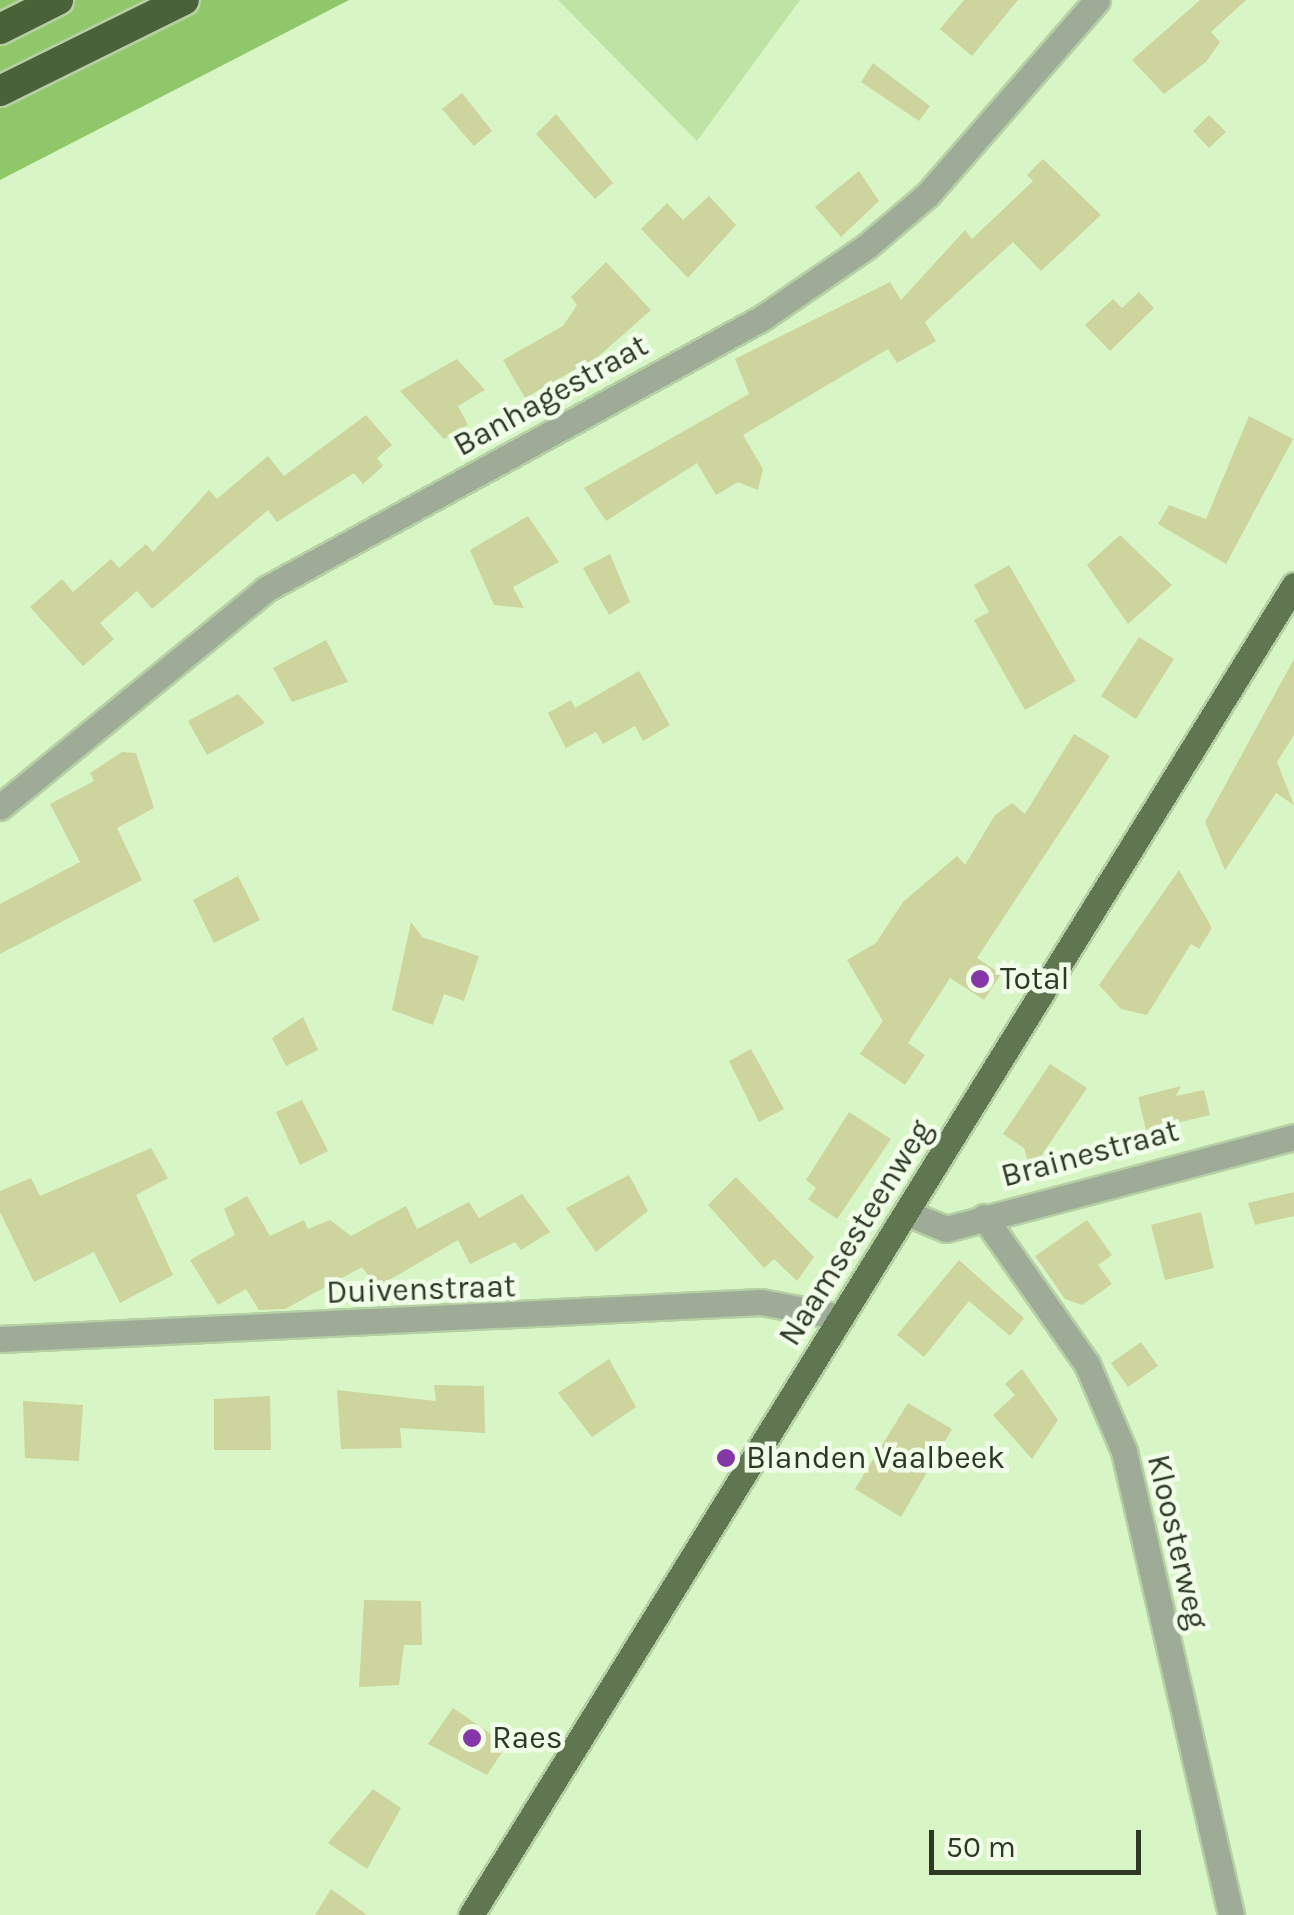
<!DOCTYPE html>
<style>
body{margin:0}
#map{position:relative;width:1294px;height:1915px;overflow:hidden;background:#d8f6c5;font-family:Karla,sans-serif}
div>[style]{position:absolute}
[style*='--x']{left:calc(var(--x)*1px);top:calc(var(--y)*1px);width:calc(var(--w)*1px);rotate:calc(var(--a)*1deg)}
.green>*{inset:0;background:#bde4a4}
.forest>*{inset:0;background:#90c869}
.building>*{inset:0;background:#cdd49d}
.roads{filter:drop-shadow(2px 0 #b6d0a5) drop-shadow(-2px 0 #b6d0a5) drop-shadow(0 2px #b6d0a5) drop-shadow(0 -2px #b6d0a5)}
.minor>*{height:25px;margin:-12.5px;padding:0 12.5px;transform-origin:12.5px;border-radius:12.5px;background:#9eab97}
.major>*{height:25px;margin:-12.5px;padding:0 12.5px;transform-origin:12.5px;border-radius:12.5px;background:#5f7651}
.highway>*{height:30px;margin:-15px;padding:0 15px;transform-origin:15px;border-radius:15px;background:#496238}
.dots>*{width:28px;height:28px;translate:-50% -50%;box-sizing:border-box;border:5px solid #f1fde9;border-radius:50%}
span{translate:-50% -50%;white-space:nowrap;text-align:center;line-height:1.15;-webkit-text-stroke:9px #f1fde9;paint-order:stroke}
.street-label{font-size:32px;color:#2d3825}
.poi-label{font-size:32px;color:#2d3825}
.left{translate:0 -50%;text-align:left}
.scale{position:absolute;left:929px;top:1830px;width:212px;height:45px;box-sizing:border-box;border:5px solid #2d3825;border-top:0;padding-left:12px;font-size:30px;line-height:35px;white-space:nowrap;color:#2d3825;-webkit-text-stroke:8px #f1fde9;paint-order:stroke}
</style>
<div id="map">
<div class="green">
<i style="clip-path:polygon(558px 0,800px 0,697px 141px)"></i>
</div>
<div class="forest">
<i style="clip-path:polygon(0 0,349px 0,0 180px)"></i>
</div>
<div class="building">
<i style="clip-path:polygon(964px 0,1018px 0,972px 56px,940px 29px)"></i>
<i style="clip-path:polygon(1200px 0,1246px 0,1211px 32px,1220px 42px,1206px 62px,1164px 94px,1132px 60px)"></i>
<i style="clip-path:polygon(873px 63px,930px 106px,919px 121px,861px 82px)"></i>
<i style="clip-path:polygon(462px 93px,492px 131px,474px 146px,442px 109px)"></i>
<i style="clip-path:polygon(556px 114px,613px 183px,595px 199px,536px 134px)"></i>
<i style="clip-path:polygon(1209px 115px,1226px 132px,1209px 148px,1193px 131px)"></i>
<i style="clip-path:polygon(1043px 159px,1101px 215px,1041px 271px,1013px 242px,925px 322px,936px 341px,897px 363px,888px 349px,743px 435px,763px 469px,758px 490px,738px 482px,716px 495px,697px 463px,606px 521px,584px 488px,749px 394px,735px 359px,890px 282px,901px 300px,965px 230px,972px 239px,1033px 181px,1027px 175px)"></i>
<i style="clip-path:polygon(859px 171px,879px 201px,841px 237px,815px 207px)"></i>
<i style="clip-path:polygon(709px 196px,736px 225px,688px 278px,641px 229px,667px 203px,683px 220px)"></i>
<i style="clip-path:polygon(606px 262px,651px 310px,599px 356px,525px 398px,503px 360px,563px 326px,577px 305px,571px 297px)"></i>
<i style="clip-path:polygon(1139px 292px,1154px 308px,1110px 351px,1085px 325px,1113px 299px,1122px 308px)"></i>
<i style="clip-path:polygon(457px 359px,485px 390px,458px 406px,468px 425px,444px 439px,400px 391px)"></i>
<i style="clip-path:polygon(366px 415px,392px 445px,377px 458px,383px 466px,363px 484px,354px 473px,277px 522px,268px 510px,152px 609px,137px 591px,100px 623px,114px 639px,83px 666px,30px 607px,62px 579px,73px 592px,111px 559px,119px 568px,146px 544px,153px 552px,209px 490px,217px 499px,268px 456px,284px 476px)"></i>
<i style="clip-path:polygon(1249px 416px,1293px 439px,1226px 564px,1158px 524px,1169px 505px,1206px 519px)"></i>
<i style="clip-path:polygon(528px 516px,559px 562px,513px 587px,524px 608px,494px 605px,470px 550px)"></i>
<i style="clip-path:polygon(1120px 535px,1172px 585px,1128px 624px,1087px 565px)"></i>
<i style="clip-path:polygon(610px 554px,630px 602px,609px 615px,583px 568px)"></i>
<i style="clip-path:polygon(1009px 565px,1076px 681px,1025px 710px,974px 620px,989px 612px,974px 585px)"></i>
<i style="clip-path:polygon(1139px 637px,1174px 659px,1136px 719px,1101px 696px)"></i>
<i style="clip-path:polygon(326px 640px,348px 682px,292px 702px,273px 668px)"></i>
<i style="clip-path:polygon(1294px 659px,1294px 735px,1277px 762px,1294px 805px,1276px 793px,1225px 870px,1205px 822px)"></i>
<i style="clip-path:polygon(639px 671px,670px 725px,643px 741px,635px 726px,603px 744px,596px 732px,566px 748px,548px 713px,571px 700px,575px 708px)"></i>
<i style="clip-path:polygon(238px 694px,265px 723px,207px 755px,188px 721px)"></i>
<i style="clip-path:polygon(1074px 734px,1110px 756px,977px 958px,1001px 974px,984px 1000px,950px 978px,908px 1043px,925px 1055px,905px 1085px,860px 1054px,883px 1021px,847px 960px,876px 943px,903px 902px,957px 856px,965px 865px,995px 815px,1012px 803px,1025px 814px)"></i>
<i style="clip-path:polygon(122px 752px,136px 753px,154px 808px,117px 828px,142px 880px,0 954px,0 904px,80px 862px,50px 804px,94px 781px,90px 773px)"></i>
<i style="clip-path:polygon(1179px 870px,1212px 928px,1199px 949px,1191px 944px,1147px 1015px,1121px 1009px,1099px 985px)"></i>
<i style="clip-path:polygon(238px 876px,260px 920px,214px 943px,193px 900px)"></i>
<i style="clip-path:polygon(411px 922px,422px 937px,479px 956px,464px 1001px,444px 994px,433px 1025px,392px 1010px)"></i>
<i style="clip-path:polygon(303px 1017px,318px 1050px,286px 1066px,272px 1038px)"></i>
<i style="clip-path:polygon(751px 1049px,784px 1109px,759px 1122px,729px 1061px)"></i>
<i style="clip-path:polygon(1050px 1064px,1087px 1088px,1031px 1171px,1024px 1148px,1003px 1134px)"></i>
<i style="clip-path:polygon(1181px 1086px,1176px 1096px,1204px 1090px,1210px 1115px,1146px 1130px,1138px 1097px)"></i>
<i style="clip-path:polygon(302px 1100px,328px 1151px,300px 1165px,276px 1112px)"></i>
<i style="clip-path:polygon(849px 1112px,891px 1139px,837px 1219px,808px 1199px,816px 1188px,806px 1180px)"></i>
<i style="clip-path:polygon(151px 1148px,168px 1178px,136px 1195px,173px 1275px,120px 1303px,94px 1252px,34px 1282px,0 1212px,0 1191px,31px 1178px,40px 1196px)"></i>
<i style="clip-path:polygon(629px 1175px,648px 1211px,596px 1252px,566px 1208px)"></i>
<i style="clip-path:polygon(736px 1177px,814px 1257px,797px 1281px,774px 1259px,764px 1268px,708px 1205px)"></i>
<i style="clip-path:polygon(1294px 1192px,1294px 1216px,1255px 1225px,1248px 1203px)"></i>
<i style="clip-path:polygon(522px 1194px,550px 1232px,521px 1250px,515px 1242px,470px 1264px,458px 1240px,377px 1287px,362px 1267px,285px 1309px,259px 1310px,246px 1289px,218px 1305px,190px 1260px,235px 1235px,224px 1209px,247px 1196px,270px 1236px,304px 1220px,308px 1229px,330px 1220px,351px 1236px,406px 1206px,417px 1229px,469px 1202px,479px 1218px)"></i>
<i style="clip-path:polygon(1201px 1212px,1214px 1268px,1165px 1280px,1151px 1225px)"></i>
<i style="clip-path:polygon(1087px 1220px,1112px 1255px,1098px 1265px,1112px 1284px,1082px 1305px,1065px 1299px,1035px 1256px)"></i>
<i style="clip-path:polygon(959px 1260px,1024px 1318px,1010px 1336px,969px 1301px,924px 1357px,897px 1335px)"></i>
<i style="clip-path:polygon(1141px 1342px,1158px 1366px,1128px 1387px,1111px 1363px)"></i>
<i style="clip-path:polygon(609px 1359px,636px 1407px,592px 1437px,558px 1393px)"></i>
<i style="clip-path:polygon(1022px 1369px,1058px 1420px,1032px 1459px,993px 1415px,1015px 1395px,1005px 1384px)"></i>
<i style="clip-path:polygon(434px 1385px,484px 1386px,485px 1433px,400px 1428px,402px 1448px,341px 1449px,337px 1390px,436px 1401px)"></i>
<i style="clip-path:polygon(270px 1396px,271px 1450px,214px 1450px,214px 1399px)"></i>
<i style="clip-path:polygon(23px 1401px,83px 1405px,79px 1461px,25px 1458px)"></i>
<i style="clip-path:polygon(908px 1403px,952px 1429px,901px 1517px,855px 1489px)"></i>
<i style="clip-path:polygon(364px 1600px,421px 1601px,422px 1645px,404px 1645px,399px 1685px,359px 1687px)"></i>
<i style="clip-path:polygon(453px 1708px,507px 1745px,487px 1775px,428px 1744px)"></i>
<i style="clip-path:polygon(373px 1789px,401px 1808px,367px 1869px,328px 1843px)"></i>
<i style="clip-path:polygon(331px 1889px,367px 1915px,315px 1915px)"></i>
</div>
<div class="roads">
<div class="minor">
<i style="--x:0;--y:807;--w:344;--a:-39.3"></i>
<i style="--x:266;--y:589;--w:565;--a:-28.65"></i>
<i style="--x:762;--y:318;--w:127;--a:-34.4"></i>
<i style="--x:867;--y:246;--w:80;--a:-40.4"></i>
<i style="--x:928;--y:194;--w:257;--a:-48.9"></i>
<i style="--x:907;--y:1213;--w:42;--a:22.3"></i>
<i style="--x:946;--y:1229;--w:360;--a:-14.8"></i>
<i style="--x:984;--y:1217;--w:179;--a:55"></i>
<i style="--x:1087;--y:1364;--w:95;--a:67"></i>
<i style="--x:1124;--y:1451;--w:476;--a:77"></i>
<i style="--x:0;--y:1339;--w:762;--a:-2.78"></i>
<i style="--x:761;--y:1302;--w:82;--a:10.5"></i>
</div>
<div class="major">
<i style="--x:471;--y:1915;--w:1564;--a:-58.25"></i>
</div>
<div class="highway">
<i style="--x:0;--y:29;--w:65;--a:-26.6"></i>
<i style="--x:0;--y:91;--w:205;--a:-26.3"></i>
</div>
</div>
<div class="dots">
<i style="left:980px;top:979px;background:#8537a8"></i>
<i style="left:726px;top:1458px;background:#8537a8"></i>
<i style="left:472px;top:1738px;background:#8537a8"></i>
</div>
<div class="street-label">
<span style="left:551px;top:396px;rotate:-29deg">Banhagestraat</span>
<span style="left:1090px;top:1154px;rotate:-15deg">Brainestraat</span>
<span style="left:856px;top:1233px;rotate:-58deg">Naamsesteenweg</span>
<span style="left:421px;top:1290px;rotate:-2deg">Duivenstraat</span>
<span style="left:1177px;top:1542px;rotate:77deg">Kloosterweg</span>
</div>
<div class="poi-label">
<span class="left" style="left:1000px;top:979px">Total</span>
<span class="left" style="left:746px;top:1458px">Blanden Vaalbeek</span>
<span class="left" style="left:492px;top:1738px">Raes</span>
</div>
<div class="scale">50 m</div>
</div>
